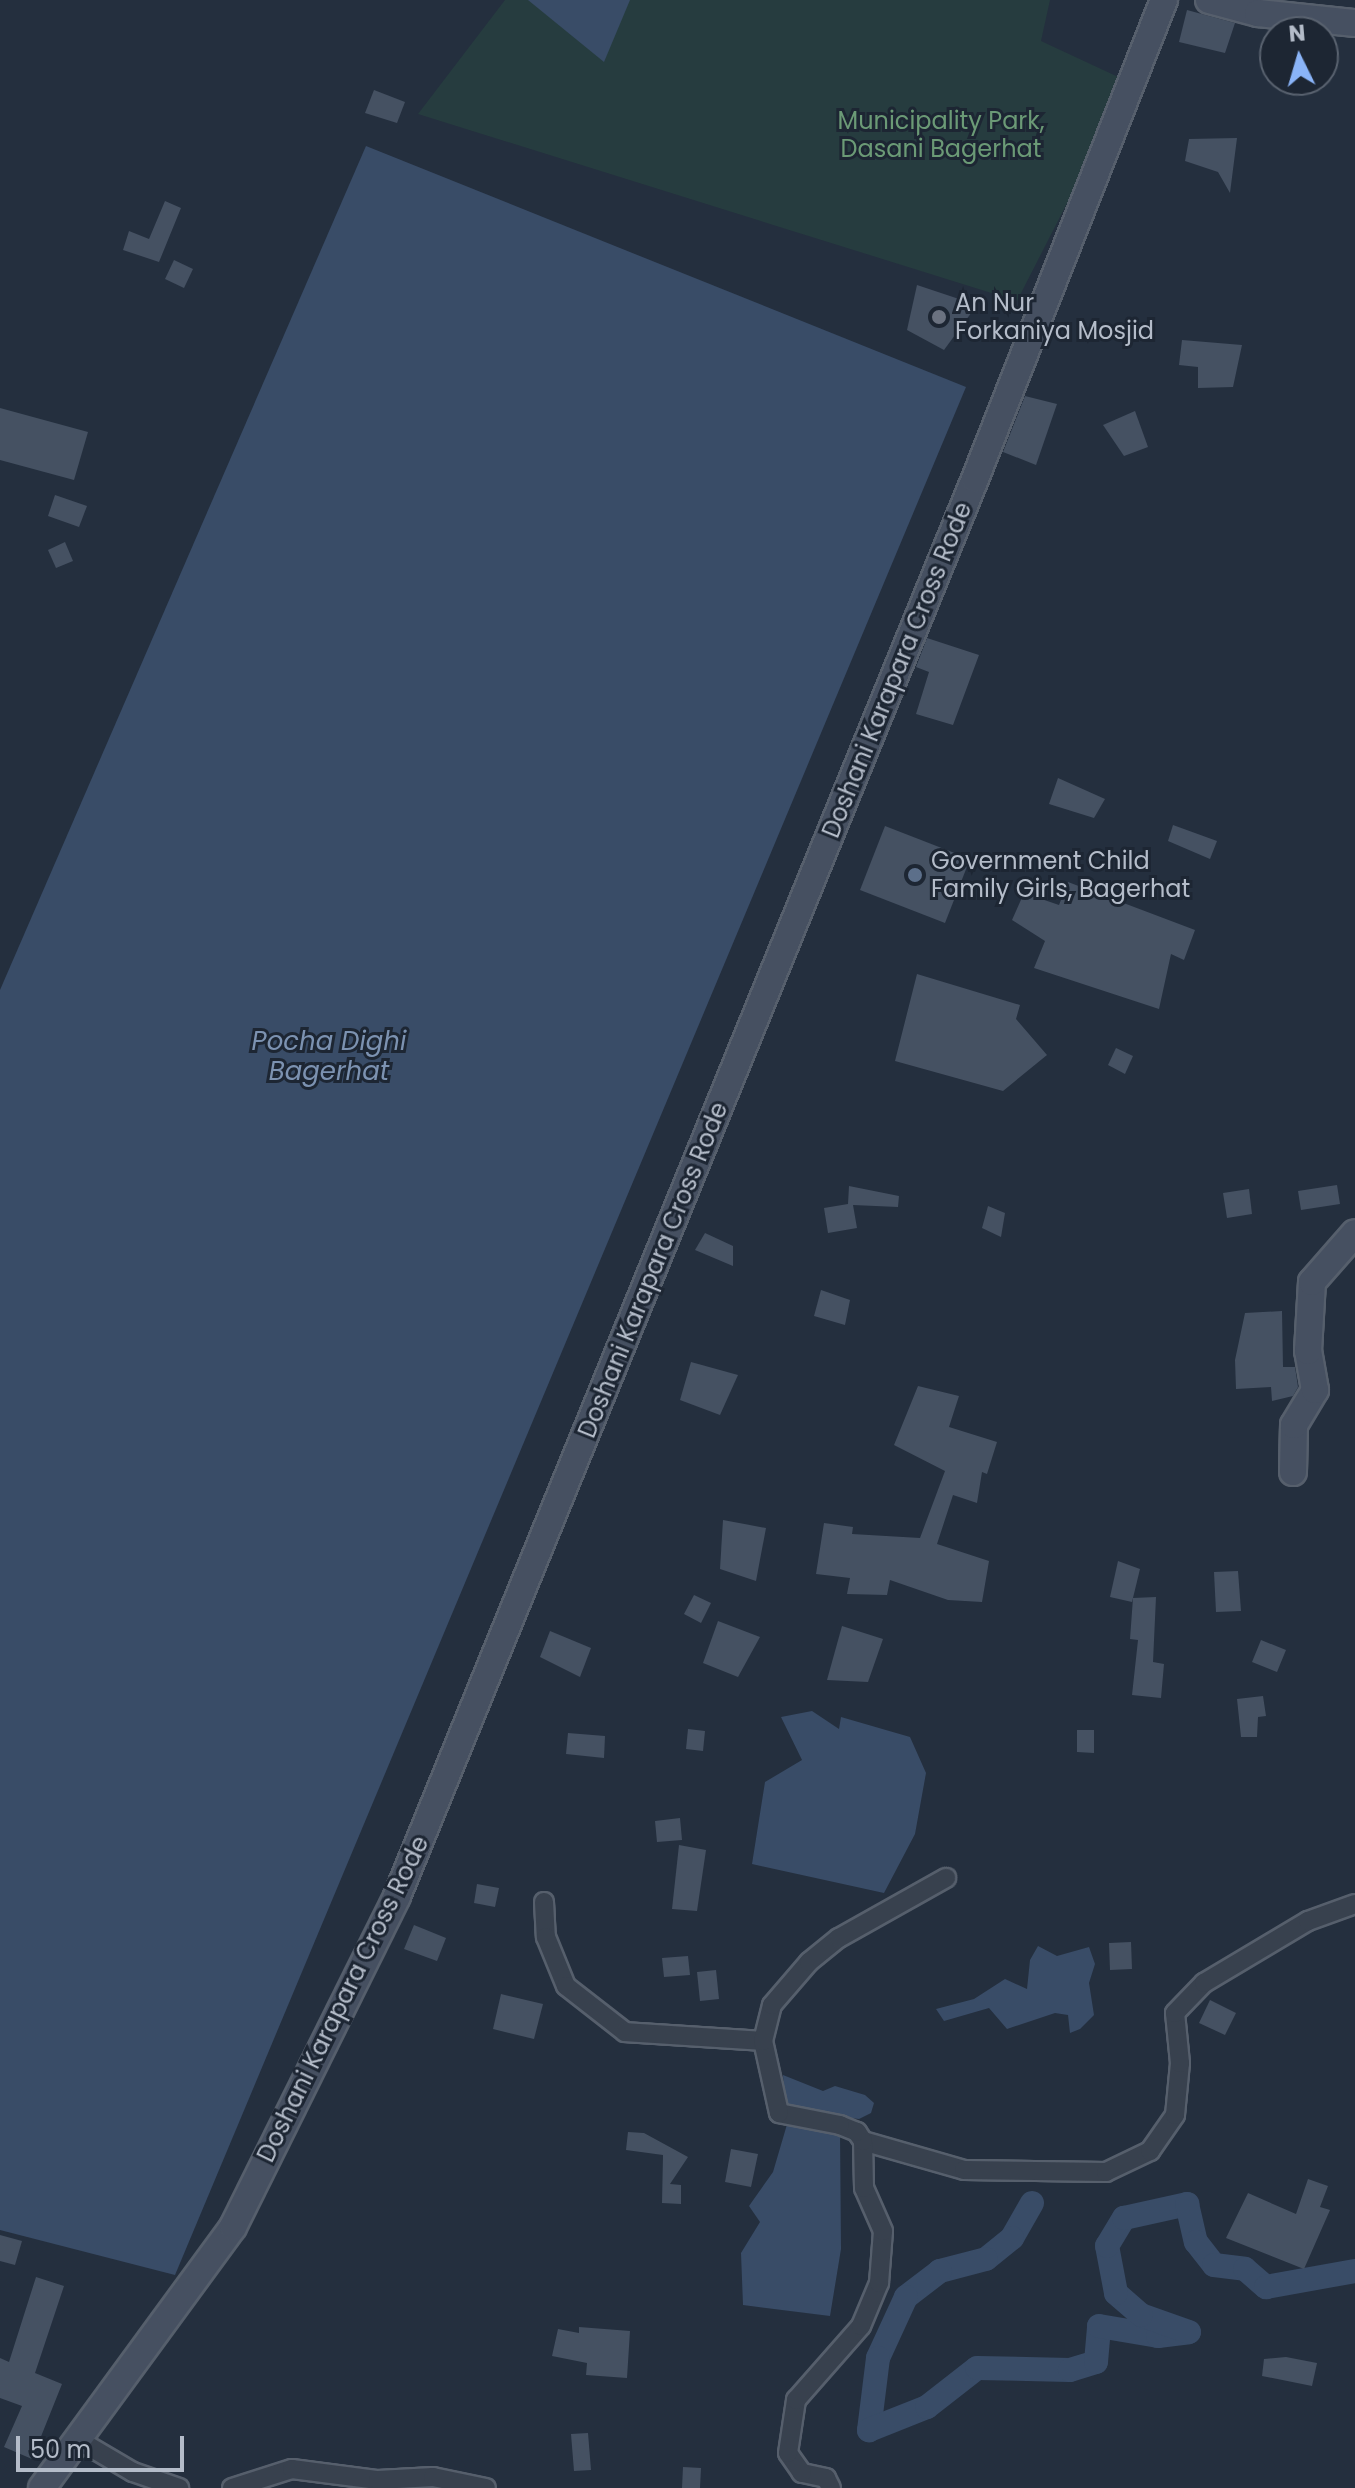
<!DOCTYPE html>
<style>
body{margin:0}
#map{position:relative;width:1355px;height:2488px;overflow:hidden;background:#242f3e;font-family:Poppins,sans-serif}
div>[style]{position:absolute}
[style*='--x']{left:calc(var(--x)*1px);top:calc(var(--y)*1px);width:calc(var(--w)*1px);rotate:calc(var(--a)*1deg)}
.green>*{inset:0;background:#263c3f}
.water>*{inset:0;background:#394c67}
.canal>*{height:24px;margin:-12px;padding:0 12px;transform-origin:12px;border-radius:12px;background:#394c67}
.building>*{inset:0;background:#455162}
.roads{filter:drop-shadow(2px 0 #565f6c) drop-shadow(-2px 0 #565f6c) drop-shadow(0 2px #565f6c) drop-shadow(0 -2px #565f6c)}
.street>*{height:18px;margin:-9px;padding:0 9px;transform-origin:9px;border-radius:9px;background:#38414e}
.secondary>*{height:26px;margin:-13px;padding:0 13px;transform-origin:13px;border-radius:13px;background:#465061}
.dots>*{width:22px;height:22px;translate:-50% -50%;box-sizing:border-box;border:4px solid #1d2633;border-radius:50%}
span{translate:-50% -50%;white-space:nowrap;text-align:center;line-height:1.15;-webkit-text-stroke:6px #1d2633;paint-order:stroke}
.park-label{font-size:24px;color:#6b9a76}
.poi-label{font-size:24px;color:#b4bcc9}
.left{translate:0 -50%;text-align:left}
.street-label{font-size:24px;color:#b4bcc9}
.water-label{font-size:26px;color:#7c92b1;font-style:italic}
.north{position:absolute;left:1259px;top:16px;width:80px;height:80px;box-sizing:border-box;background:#1d2633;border:2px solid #59626f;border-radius:50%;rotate:355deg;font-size:22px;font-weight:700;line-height:32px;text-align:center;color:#b4bcc9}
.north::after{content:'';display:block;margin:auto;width:28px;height:36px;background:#8ab4f8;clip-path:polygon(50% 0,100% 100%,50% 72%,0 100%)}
.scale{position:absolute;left:16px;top:2436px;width:168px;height:36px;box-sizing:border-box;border:4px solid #b4bcc9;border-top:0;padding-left:10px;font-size:24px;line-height:28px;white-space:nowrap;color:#b4bcc9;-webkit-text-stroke:6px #1d2633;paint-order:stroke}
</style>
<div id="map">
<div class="green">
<i style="clip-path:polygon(505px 0,1050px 0,1041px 41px,1129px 82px,1017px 301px,418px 114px)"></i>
</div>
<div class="water">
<i style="clip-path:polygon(528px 0,630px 0,604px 62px)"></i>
<i style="clip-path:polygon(366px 146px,966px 387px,175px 2275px,0 2230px,0 990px)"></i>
<i style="clip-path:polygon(812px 1711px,839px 1729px,841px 1717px,910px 1737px,926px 1773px,915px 1834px,884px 1893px,752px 1864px,765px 1782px,802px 1760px,781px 1717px)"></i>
<i style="clip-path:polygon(1038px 1946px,1057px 1956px,1089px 1947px,1095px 1964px,1089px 1983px,1094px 2015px,1080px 2029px,1070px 2033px,1068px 2015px,1055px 2013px,1007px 2029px,989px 2008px,944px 2021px,936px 2009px,974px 1999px,1005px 1979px,1027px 1989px,1030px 1960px)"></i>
<i style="clip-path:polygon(783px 2075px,823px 2091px,835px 2086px,865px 2095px,874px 2103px,871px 2113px,859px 2119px,793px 2111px,785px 2104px)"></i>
<i style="clip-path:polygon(788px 2121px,840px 2130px,841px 2249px,830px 2316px,743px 2305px,741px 2253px,760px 2222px,749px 2206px,773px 2172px)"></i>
</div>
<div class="canal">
<i style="--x:1032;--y:2203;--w:40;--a:119.7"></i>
<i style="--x:1012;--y:2238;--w:33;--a:141"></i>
<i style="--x:986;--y:2259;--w:48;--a:165.4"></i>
<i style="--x:940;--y:2271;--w:43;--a:142.6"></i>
<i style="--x:906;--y:2297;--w:67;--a:114.7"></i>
<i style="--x:878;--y:2358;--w:73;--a:97.1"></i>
<i style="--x:869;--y:2430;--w:62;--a:-21.6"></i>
<i style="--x:927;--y:2407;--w:63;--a:-38"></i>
<i style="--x:977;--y:2368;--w:93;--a:1.2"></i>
<i style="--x:1070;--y:2370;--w:27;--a:-17"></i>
<i style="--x:1096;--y:2362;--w:36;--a:-85"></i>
<i style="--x:1099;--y:2326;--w:60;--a:9.6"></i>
<i style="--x:1158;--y:2336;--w:31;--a:-7"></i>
<i style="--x:1189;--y:2332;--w:51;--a:-160.5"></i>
<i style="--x:1141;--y:2315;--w:33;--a:-139"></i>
<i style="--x:1116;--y:2293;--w:48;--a:-100.8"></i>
<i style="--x:1107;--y:2246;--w:33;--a:-59"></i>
<i style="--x:1124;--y:2218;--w:65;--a:-12.5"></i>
<i style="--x:1187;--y:2204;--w:39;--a:77"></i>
<i style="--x:1196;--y:2242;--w:29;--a:52"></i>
<i style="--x:1214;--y:2265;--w:31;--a:7"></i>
<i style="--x:1245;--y:2269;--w:28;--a:41"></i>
<i style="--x:1266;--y:2287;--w:90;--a:-10.2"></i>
</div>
<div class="building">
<i style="clip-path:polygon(1187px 10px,1235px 23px,1225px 53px,1179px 42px)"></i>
<i style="clip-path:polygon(374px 90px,405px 102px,397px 123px,365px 113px)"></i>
<i style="clip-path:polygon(1237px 138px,1230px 193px,1218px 172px,1185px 161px,1189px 139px)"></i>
<i style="clip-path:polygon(165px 201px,181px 208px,159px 262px,123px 250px,129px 231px,149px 239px)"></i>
<i style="clip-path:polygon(174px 260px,193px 269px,184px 288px,165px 279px)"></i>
<i style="clip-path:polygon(917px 285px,977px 305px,944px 350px,907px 330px)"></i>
<i style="clip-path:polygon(1182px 340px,1242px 345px,1233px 387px,1198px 388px,1198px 367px,1179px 365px)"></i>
<i style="clip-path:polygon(1025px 396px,1057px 404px,1036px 465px,1003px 452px)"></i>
<i style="clip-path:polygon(0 408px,88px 432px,74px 480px,0 460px)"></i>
<i style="clip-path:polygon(1135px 411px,1148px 447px,1124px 456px,1103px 425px)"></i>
<i style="clip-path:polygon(55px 495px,87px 506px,79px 527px,48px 516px)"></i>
<i style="clip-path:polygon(65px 542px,73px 561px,56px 568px,48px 550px)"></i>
<i style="clip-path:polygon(927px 638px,979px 655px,953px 725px,916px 714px,929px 672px,916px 667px)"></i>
<i style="clip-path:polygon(1058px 778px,1105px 799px,1094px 818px,1049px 804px)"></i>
<i style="clip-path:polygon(1173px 825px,1217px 841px,1210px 859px,1168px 841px)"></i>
<i style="clip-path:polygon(885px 826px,970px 859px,945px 923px,860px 890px)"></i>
<i style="clip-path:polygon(1068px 882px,1195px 930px,1184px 960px,1171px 954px,1159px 1009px,1034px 968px,1045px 941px,1012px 920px,1024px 893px,1059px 905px)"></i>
<i style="clip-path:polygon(917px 974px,1020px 1005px,1016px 1019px,1047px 1055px,1003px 1091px,895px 1061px)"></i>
<i style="clip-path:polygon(1116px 1048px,1133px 1056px,1125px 1074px,1108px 1065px)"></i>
<i style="clip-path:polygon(1337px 1185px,1340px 1204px,1301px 1210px,1298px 1191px)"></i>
<i style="clip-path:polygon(849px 1186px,899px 1196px,898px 1207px,853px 1205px,857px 1228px,828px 1233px,824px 1208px,848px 1204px)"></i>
<i style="clip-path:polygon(1249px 1189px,1252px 1214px,1227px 1218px,1223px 1193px)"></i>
<i style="clip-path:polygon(988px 1206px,1005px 1213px,1001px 1237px,982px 1228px)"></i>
<i style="clip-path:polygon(705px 1233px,733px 1246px,733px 1266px,695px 1250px)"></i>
<i style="clip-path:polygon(821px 1290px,850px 1300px,845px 1325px,814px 1316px)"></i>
<i style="clip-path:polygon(1282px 1311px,1283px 1367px,1295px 1367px,1298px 1387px,1293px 1396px,1272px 1401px,1271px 1387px,1236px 1389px,1235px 1360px,1245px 1313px)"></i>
<i style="clip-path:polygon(691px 1362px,738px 1375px,720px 1415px,680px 1400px)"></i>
<i style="clip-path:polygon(918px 1386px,959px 1396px,949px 1427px,997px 1442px,987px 1474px,982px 1472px,977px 1503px,953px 1495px,937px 1544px,989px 1561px,982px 1602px,948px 1600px,890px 1580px,887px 1595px,847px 1594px,850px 1578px,816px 1574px,824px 1523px,853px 1527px,852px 1534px,920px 1538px,945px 1471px,894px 1445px)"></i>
<i style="clip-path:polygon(723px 1520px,766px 1528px,756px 1581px,720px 1569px)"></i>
<i style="clip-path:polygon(1118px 1561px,1140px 1569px,1132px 1602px,1110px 1597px)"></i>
<i style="clip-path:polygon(1238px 1571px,1241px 1611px,1216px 1612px,1214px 1572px)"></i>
<i style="clip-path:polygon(694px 1595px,711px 1603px,701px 1623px,684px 1614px)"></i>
<i style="clip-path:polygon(1156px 1597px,1153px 1662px,1164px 1664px,1161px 1698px,1132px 1695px,1138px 1640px,1130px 1639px,1133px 1598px)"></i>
<i style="clip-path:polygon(718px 1621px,760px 1637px,738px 1677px,703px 1663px)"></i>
<i style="clip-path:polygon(842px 1626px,883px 1639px,868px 1682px,827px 1680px)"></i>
<i style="clip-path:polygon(550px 1631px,591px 1648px,580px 1677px,540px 1657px)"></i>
<i style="clip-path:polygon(1261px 1640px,1286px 1650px,1277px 1672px,1252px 1662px)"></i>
<i style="clip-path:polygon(1263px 1696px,1266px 1716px,1258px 1717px,1257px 1737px,1241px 1737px,1237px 1699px)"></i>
<i style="clip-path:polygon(688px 1729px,705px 1731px,703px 1751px,686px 1749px)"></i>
<i style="clip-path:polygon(1077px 1730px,1094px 1730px,1094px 1753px,1077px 1752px)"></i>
<i style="clip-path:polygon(568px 1733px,605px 1736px,604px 1758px,566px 1754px)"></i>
<i style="clip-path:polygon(680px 1818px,682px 1840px,657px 1842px,655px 1821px)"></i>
<i style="clip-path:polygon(679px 1845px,706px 1850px,697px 1911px,672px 1909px)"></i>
<i style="clip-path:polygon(477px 1884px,499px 1888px,495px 1907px,474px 1903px)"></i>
<i style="clip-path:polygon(414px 1925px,446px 1938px,437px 1961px,404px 1949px)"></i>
<i style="clip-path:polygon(1131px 1942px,1132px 1969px,1110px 1970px,1109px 1943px)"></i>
<i style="clip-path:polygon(688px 1956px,690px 1975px,664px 1977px,662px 1958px)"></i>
<i style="clip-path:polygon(716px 1970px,719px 1999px,700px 2001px,697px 1972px)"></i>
<i style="clip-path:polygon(501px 1994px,543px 2004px,534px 2039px,493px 2029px)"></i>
<i style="clip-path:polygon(1210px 2000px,1236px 2013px,1225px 2035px,1199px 2023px)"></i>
<i style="clip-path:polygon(628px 2132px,644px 2133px,688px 2157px,670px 2184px,681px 2185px,681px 2204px,662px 2203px,663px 2155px,626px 2150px)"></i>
<i style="clip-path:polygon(731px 2149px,758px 2154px,751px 2187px,725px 2182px)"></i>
<i style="clip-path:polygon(1308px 2179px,1328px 2186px,1320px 2207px,1330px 2210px,1304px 2269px,1226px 2238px,1248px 2193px,1296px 2214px)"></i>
<i style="clip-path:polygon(0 2235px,22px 2241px,15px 2265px,0 2261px)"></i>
<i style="clip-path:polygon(36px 2277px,64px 2286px,35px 2373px,62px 2384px,32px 2459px,4px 2447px,22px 2406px,0 2398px,0 2358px,9px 2362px)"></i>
<i style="clip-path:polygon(579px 2327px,630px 2331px,627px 2378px,586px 2375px,587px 2363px,552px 2356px,558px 2329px,579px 2333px)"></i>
<i style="clip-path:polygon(1286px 2357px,1317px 2363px,1312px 2386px,1262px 2376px,1264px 2359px)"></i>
<i style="clip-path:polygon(588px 2433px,591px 2470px,574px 2471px,571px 2434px)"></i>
<i style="clip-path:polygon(683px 2467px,701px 2468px,700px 2488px,682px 2488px)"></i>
</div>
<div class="roads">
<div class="street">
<i style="--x:544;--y:1902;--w:35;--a:87"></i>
<i style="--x:546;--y:1937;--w:53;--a:67.8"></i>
<i style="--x:566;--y:1986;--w:75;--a:37.9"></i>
<i style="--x:625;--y:2032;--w:138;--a:3.7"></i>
<i style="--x:863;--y:2141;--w:105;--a:16"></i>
<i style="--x:964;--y:2170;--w:142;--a:0.8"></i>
<i style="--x:1106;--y:2172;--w:49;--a:-25.5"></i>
<i style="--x:1150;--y:2151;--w:44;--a:-55.2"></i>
<i style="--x:1175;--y:2115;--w:52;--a:-84.5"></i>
<i style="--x:1180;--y:2063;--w:50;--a:-95.7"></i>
<i style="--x:1175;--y:2013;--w:42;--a:-46"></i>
<i style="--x:1204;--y:1983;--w:121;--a:-30.8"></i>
<i style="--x:1308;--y:1921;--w:50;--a:-19.9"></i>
<i style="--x:75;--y:2438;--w:67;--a:30.4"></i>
<i style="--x:133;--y:2472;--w:49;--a:19.2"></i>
<i style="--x:232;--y:2488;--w:63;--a:-17.6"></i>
<i style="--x:292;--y:2469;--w:87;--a:7.3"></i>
<i style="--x:378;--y:2480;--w:55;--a:-3.1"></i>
<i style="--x:433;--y:2477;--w:54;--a:11.7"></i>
<i style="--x:831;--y:2488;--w:11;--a:-117"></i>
<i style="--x:826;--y:2478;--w:25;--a:-168"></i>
<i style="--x:802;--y:2473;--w:24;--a:-125"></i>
<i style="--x:788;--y:2453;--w:54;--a:-81.4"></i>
<i style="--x:796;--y:2400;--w:98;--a:-48.7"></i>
<i style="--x:861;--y:2326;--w:47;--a:-67.3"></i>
<i style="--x:879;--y:2283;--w:52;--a:-85.6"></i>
<i style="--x:883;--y:2231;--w:47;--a:-113.8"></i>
<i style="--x:864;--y:2188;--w:47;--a:-91.2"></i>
<i style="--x:863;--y:2141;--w:11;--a:-124"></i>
<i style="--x:857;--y:2132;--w:18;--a:-158"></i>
<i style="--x:840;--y:2125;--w:62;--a:-168.9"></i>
<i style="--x:779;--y:2113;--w:74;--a:-102.5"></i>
<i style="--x:763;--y:2041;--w:37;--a:-76"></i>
<i style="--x:772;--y:2005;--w:57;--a:-49.3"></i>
<i style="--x:809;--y:1962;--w:38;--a:-39"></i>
<i style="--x:839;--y:1938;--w:123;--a:-29.3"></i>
</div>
<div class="secondary">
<i style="--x:1209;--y:0;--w:51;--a:14.9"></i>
<i style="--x:1258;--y:13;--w:98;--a:5.9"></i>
<i style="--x:1293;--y:1472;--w:47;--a:-88.8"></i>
<i style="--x:1294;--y:1425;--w:41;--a:-59"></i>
<i style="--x:1315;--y:1390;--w:40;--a:-100"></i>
<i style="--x:1308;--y:1351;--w:69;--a:-86.7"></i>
<i style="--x:1312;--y:1282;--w:65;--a:-48.7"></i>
<i style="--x:42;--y:2488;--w:323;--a:-53.8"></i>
<i style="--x:233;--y:2227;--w:369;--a:-63.6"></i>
<i style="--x:397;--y:1896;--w:1530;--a:-67.81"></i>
<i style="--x:975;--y:479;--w:515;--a:-68.47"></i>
</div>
</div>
<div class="dots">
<i style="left:939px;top:317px;background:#6b7280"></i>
<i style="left:915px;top:875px;background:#5c6f8a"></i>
</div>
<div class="park-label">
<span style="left:941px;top:135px">Municipality Park,<br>Dasani Bagerhat</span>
</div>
<div class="poi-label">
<span class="left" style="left:955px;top:317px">An Nur<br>Forkaniya Mosjid</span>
<span class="left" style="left:931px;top:875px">Government Child<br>Family Girls, Bagerhat</span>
</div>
<div class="street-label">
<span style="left:897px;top:670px;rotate:-68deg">Doshani Karapara Cross Rode</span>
<span style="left:653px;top:1270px;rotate:-68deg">Doshani Karapara Cross Rode</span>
<span style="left:343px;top:1999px;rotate:-64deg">Doshani Karapara Cross Rode</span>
</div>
<div class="water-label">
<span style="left:329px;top:1057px">Pocha Dighi<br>Bagerhat</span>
</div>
<div class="north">N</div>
<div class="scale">50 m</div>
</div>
